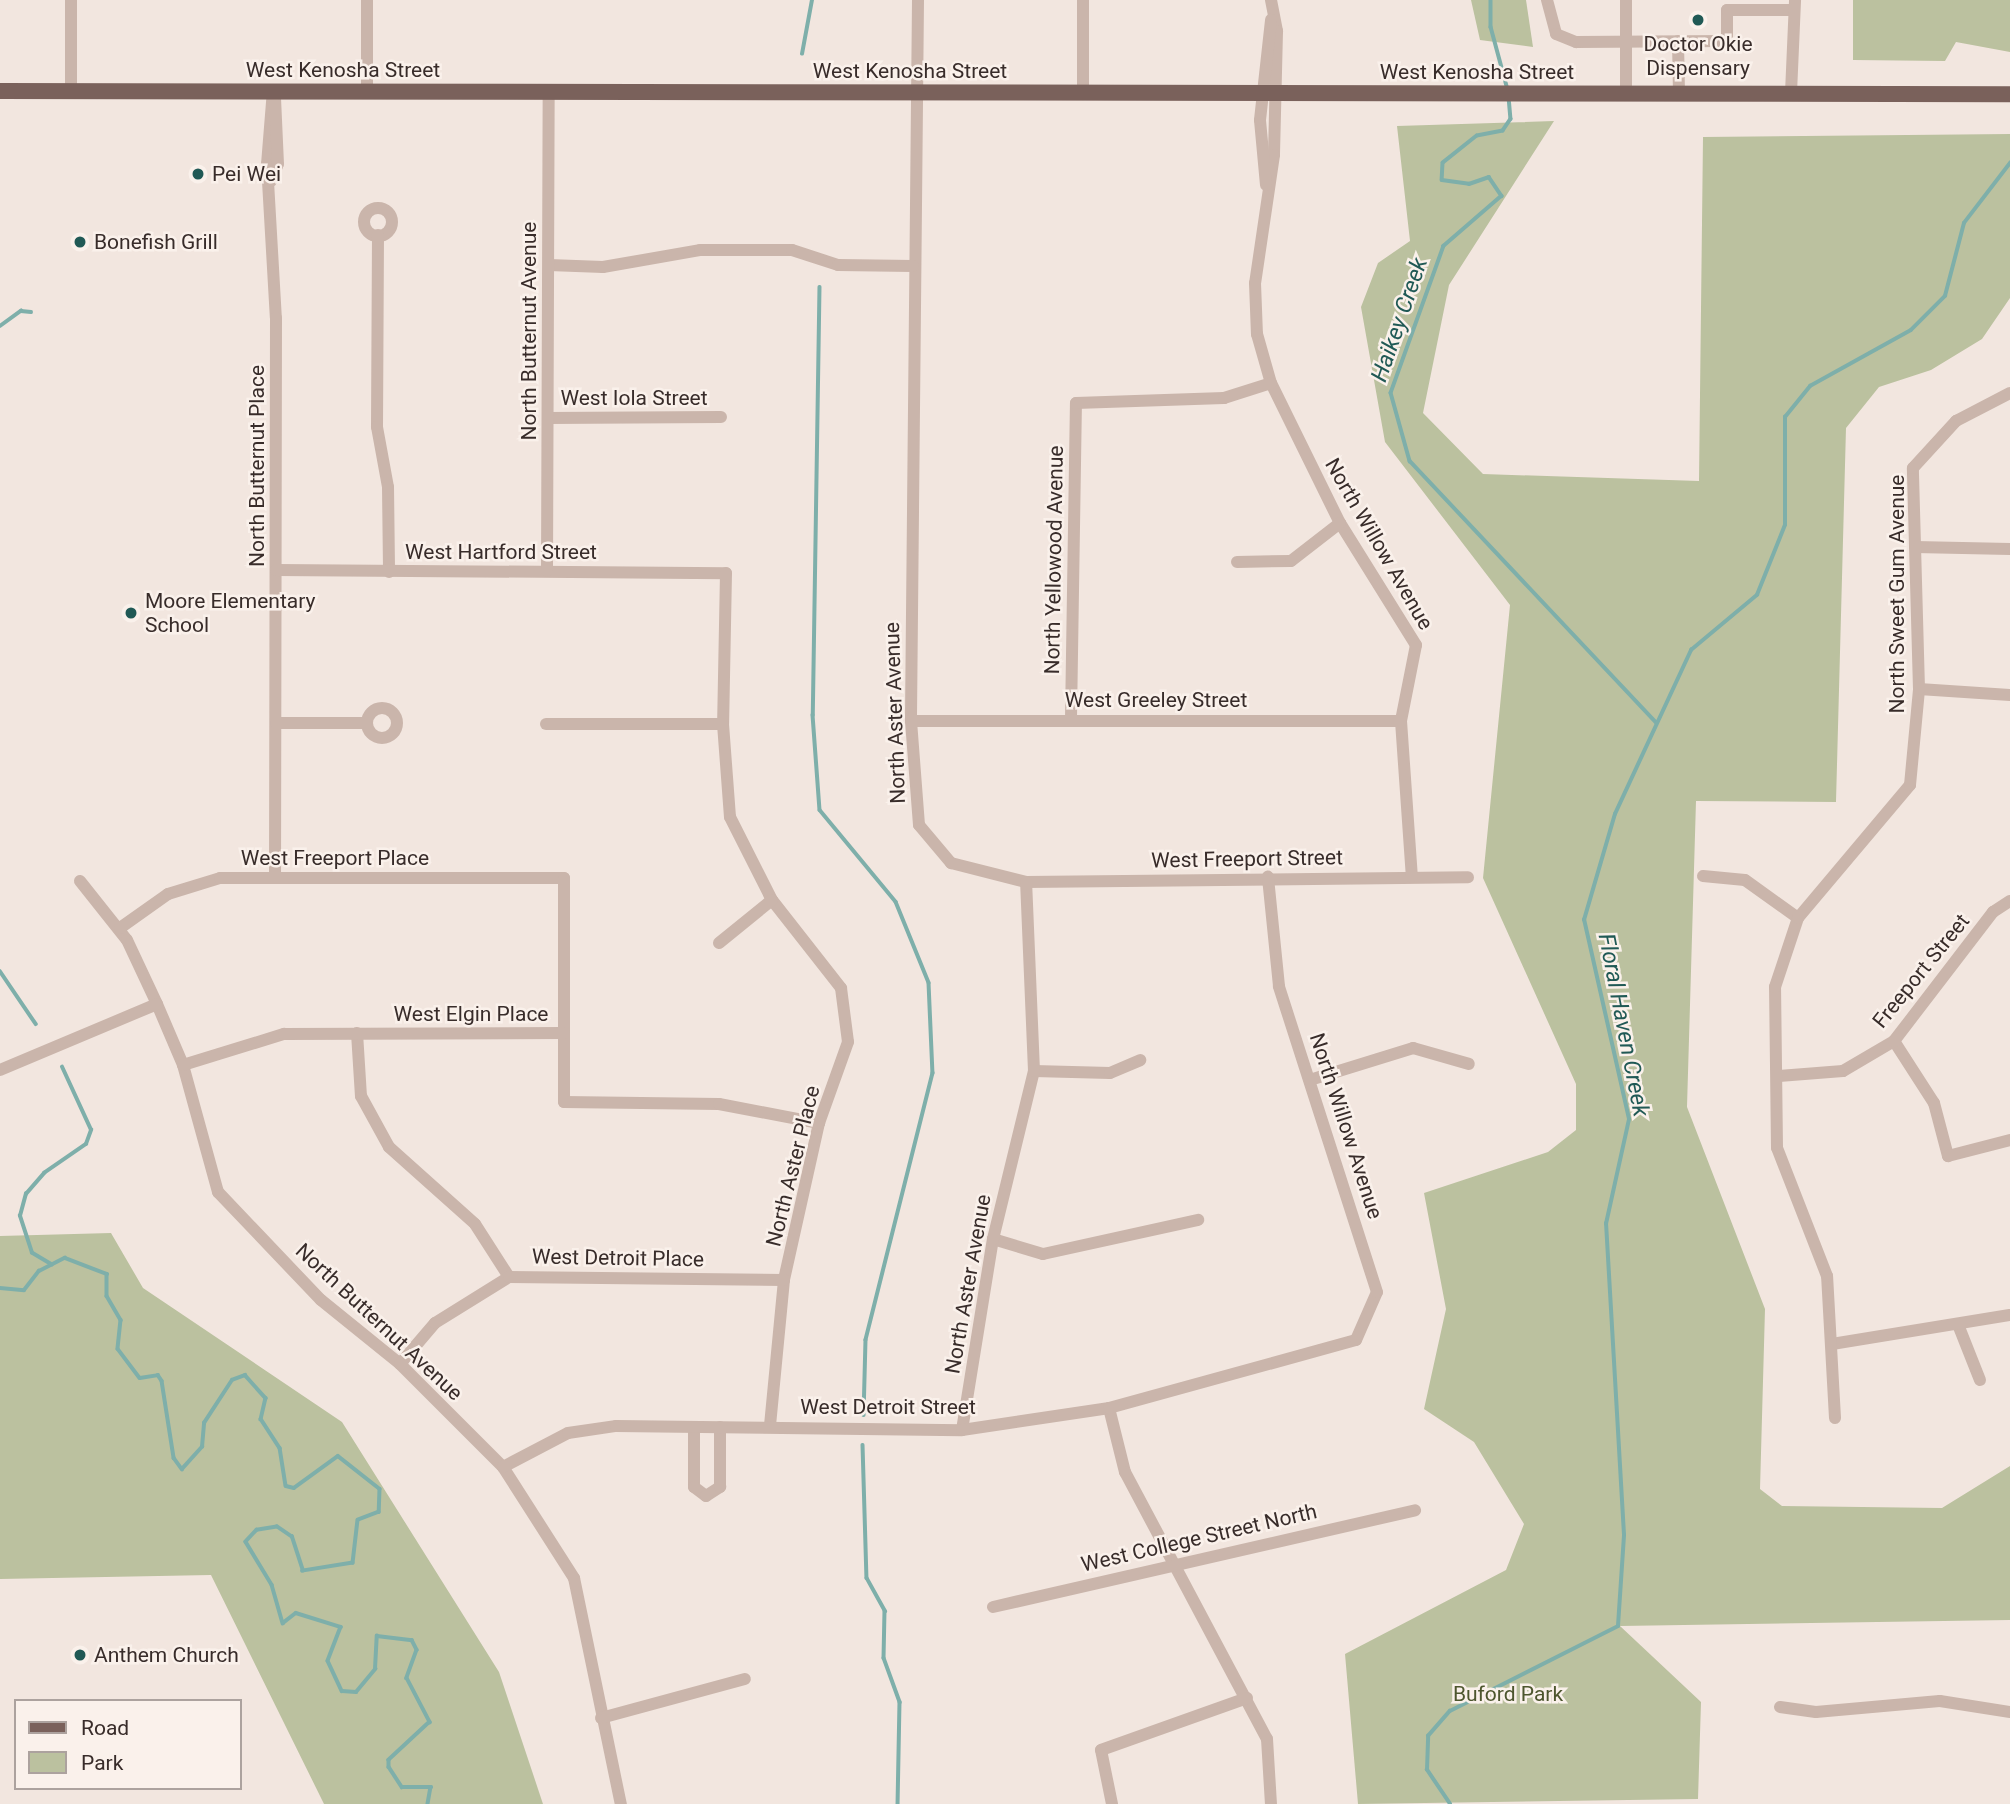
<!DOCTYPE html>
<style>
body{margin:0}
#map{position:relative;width:2010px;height:1804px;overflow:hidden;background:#f2e6df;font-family:Roboto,sans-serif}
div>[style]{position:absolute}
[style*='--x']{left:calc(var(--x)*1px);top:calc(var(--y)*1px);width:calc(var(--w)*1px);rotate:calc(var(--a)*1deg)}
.green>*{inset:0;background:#bbc19f}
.stream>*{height:3.5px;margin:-1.75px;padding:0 1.75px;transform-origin:1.75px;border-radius:1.75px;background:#7eafaa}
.minor>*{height:12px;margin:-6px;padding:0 6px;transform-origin:6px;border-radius:6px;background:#cab5ab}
.minor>.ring{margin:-6px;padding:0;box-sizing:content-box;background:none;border:12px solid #cab5ab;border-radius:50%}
.major>*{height:16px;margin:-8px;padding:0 8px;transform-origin:8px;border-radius:8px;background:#7a615b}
.dots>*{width:19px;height:19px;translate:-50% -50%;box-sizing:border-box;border:4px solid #faf1eb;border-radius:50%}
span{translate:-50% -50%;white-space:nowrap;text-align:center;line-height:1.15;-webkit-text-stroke:5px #faf1eb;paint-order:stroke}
.poi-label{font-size:21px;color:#382c2a}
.left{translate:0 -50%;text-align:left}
.street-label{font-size:21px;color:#382c2a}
.park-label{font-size:21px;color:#4d562e}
.water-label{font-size:23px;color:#205955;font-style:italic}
.legend{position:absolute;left:14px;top:1699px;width:228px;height:91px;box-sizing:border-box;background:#faf1eb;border:2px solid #aca29e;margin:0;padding:9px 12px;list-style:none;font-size:21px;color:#382c2a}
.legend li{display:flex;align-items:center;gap:14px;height:35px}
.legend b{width:35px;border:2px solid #aca29e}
</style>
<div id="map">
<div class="green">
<i style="clip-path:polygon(1471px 0,1526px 0,1533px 47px,1480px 40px)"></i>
<i style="clip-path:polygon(1853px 0,2010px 0,2010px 52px,1956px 42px,1945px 61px,1853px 60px)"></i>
<i style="clip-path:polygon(1554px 121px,1449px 285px,1423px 413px,1483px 474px,1699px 481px,1703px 137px,2010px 134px,2010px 298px,1982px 339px,1931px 370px,1879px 387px,1846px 428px,1836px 802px,1696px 801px,1687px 1107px,1765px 1309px,1760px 1489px,1782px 1506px,1942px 1508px,2010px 1466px,2010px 1620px,1620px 1626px,1701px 1702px,1698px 1799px,1358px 1804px,1345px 1654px,1506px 1570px,1524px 1524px,1474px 1442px,1424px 1409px,1446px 1309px,1424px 1193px,1548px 1152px,1576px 1130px,1576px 1084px,1483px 878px,1510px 605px,1385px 442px,1361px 307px,1378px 263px,1410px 241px,1397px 126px)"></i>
<i style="clip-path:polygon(111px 1233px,143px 1288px,342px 1422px,499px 1672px,543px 1804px,324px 1804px,211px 1575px,0 1579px,0 1236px)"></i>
</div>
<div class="stream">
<i style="--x:1491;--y:0;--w:27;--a:90"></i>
<i style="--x:1491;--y:27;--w:65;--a:74.9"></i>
<i style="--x:802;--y:54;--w:55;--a:-79.5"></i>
<i style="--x:1509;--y:97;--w:22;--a:85"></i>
<i style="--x:1511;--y:119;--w:14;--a:124"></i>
<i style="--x:1503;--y:131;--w:26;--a:169"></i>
<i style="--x:1477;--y:136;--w:43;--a:141.5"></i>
<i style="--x:1443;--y:163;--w:17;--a:93"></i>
<i style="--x:1442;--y:180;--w:27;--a:8"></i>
<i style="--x:1469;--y:184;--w:21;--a:-19"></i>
<i style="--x:1489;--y:177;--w:23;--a:56"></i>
<i style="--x:1502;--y:196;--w:77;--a:139.2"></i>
<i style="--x:1444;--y:246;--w:156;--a:109.8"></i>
<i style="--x:1391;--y:393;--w:71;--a:74.4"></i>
<i style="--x:1410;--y:461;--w:359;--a:46.7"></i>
<i style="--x:820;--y:287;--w:428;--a:90.9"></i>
<i style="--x:813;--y:715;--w:95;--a:85.8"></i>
<i style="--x:820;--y:810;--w:119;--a:50.4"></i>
<i style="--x:896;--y:902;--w:87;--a:67.8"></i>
<i style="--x:929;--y:983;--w:90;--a:87.5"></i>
<i style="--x:933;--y:1073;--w:275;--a:104.1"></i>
<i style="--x:866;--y:1340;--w:75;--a:91.5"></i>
<i style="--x:0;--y:326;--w:26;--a:-36"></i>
<i style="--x:21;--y:311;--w:10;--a:6"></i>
<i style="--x:0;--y:971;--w:64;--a:55.8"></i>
<i style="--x:52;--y:1265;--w:23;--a:-149"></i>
<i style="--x:32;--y:1253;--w:39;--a:-108"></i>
<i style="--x:20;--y:1216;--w:23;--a:-75"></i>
<i style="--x:26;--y:1194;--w:28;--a:-49"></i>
<i style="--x:44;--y:1173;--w:51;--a:-34.6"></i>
<i style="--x:86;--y:1144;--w:15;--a:-70"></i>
<i style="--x:91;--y:1130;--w:69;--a:-114.7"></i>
<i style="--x:0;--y:1288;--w:24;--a:5"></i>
<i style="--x:24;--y:1290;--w:24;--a:-52"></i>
<i style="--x:39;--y:1271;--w:29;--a:-27"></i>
<i style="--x:65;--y:1258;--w:45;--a:20.9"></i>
<i style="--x:107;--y:1274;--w:22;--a:90"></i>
<i style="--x:107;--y:1296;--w:28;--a:60"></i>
<i style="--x:121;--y:1320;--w:29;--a:96"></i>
<i style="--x:118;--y:1349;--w:36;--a:53"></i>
<i style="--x:140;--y:1378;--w:18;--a:-9"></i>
<i style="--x:158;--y:1375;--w:7;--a:56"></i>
<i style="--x:162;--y:1381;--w:78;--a:81.1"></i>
<i style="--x:174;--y:1458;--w:14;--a:54"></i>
<i style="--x:182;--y:1469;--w:30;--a:-48"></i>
<i style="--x:202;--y:1447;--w:24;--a:-85"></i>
<i style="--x:204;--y:1423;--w:51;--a:-56.9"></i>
<i style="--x:232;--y:1380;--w:14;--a:-21"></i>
<i style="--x:245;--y:1375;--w:31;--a:48"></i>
<i style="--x:266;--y:1398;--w:22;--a:103"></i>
<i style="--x:261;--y:1419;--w:35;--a:57"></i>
<i style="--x:280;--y:1448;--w:38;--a:81"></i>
<i style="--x:286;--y:1486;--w:8;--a:14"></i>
<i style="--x:294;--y:1488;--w:54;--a:-36"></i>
<i style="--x:338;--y:1456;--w:53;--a:38.2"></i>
<i style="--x:380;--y:1489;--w:23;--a:92"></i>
<i style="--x:379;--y:1512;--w:22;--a:159"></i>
<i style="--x:358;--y:1520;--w:43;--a:96.6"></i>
<i style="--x:353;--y:1563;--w:51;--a:170.9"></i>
<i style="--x:303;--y:1571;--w:36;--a:-108"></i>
<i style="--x:292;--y:1537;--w:18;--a:-146"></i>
<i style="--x:277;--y:1527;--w:20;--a:171"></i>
<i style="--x:257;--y:1530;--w:16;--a:133"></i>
<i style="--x:246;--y:1542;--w:50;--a:58.8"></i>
<i style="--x:272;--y:1585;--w:40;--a:74"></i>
<i style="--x:283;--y:1623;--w:16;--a:-38"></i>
<i style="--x:296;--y:1613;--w:47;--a:17.3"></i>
<i style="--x:341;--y:1627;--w:36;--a:111"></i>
<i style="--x:328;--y:1661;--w:33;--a:65"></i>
<i style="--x:342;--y:1691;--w:14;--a:4"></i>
<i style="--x:356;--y:1692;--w:30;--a:-50"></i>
<i style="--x:375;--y:1669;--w:33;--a:-87"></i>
<i style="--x:377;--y:1636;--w:35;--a:7"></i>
<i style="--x:412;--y:1640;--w:11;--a:63"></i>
<i style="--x:417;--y:1650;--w:30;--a:110"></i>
<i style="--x:407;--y:1678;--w:50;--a:62.4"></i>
<i style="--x:430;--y:1722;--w:56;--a:137.2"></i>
<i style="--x:389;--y:1760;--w:7;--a:90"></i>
<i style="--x:389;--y:1767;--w:24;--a:57"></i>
<i style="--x:402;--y:1787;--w:29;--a:0"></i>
<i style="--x:431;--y:1787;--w:17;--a:100"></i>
<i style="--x:863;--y:1445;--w:133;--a:88.3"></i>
<i style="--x:867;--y:1578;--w:38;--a:61"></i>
<i style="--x:885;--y:1611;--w:47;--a:91.2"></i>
<i style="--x:884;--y:1658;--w:47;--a:70"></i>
<i style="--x:900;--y:1702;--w:102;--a:91.1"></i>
<i style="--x:1450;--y:1804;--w:41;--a:-124.1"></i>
<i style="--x:1427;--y:1770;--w:34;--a:-88"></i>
<i style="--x:1428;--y:1736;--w:33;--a:-49"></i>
<i style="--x:1450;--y:1711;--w:188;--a:-26.8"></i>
<i style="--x:1618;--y:1626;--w:91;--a:-86.2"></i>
<i style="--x:1624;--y:1535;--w:312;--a:-93.3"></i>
<i style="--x:1606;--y:1224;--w:107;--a:-77.6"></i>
<i style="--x:1629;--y:1119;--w:204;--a:-102.7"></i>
<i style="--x:1584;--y:920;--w:110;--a:-73.7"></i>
<i style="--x:1615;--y:814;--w:181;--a:-65.1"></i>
<i style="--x:1691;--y:650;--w:86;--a:-39.8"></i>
<i style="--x:1757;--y:595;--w:75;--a:-68.2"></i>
<i style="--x:1785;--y:525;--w:108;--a:-90"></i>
<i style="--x:1785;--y:417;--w:40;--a:-51"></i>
<i style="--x:1810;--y:386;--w:115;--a:-29"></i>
<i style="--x:1911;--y:330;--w:48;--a:-45"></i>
<i style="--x:1945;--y:296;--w:75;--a:-75.4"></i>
<i style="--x:1964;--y:223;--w:76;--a:-52.5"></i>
</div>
<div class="minor">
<i style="--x:367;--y:0;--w:90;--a:90"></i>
<i style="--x:918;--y:0;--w:721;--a:90.56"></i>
<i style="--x:911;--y:721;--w:104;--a:85.6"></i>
<i style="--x:919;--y:825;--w:50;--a:49.9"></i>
<i style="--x:951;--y:863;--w:77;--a:14.2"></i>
<i style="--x:1026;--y:882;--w:442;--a:-0.6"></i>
<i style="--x:1271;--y:0;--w:32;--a:79"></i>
<i style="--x:1277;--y:31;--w:124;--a:91.4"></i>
<i style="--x:1274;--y:155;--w:129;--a:98.4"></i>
<i style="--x:1255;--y:283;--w:51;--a:87.8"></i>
<i style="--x:1257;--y:334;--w:51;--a:74.1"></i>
<i style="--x:1271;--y:383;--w:156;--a:63.8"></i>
<i style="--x:1340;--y:523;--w:144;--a:58.1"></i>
<i style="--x:1416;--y:645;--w:77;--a:101.2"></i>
<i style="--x:1401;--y:721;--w:156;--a:86"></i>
<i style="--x:1547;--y:0;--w:35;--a:75"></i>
<i style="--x:1556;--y:34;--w:22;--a:22"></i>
<i style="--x:1576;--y:42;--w:151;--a:-0.4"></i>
<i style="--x:1727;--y:41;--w:31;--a:-90"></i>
<i style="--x:1727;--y:10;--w:67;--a:0"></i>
<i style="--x:1626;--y:0;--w:93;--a:90"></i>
<i style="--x:1678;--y:41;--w:52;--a:88.9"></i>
<i style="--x:273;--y:90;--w:74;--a:94.6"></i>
<i style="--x:267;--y:164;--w:154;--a:86.7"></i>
<i style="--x:276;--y:318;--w:559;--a:90.1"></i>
<i style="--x:71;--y:91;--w:91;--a:-90"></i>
<i style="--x:1083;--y:92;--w:92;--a:-90"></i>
<i style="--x:1791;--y:93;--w:93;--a:-87.5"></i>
<i style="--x:271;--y:181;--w:18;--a:-68"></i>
<i style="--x:278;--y:164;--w:65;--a:-92.6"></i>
<i style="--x:1266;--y:185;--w:65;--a:-95.3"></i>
<i style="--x:1260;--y:120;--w:101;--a:-83.7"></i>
<i class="ring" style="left:364px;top:208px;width:16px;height:16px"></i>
<i style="--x:378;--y:235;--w:192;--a:90.3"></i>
<i style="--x:377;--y:427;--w:61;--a:79.6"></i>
<i style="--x:388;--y:487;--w:85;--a:89.3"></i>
<i style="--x:549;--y:265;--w:54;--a:2.1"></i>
<i style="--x:603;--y:267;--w:98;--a:-9.9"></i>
<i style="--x:700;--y:250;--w:92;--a:0"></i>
<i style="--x:792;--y:250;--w:48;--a:18.1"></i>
<i style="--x:838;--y:265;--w:75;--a:0.8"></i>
<i style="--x:548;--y:418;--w:173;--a:-0.3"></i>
<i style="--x:1915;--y:547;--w:95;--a:1.2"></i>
<i style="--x:1237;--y:562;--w:54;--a:-1.1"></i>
<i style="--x:1291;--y:561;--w:62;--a:-37.8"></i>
<i style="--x:276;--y:570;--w:450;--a:0.4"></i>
<i style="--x:726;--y:573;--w:151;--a:91.1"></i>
<i style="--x:723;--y:724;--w:93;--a:85.7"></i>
<i style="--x:730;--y:817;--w:93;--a:63.2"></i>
<i style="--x:772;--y:900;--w:112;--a:51.9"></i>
<i style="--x:841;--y:988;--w:54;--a:82.6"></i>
<i style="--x:848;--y:1042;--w:86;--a:109.7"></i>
<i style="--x:819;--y:1123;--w:161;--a:102.6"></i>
<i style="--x:784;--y:1280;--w:147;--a:95.5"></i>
<i style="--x:547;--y:571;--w:480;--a:-89.8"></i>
<i style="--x:1919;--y:689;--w:91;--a:3.8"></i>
<i class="ring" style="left:367px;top:708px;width:18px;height:18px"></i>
<i style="--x:1071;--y:718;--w:315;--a:-89.1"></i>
<i style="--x:1076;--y:403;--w:148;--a:-1.9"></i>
<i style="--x:1224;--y:398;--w:49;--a:-17.7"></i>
<i style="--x:911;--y:721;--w:490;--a:0"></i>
<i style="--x:276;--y:723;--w:90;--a:0"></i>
<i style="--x:546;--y:724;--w:177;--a:0"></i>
<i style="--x:1703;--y:876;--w:42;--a:5.4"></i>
<i style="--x:1745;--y:880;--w:65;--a:35.6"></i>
<i style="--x:80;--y:881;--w:75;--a:51.5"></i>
<i style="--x:127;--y:940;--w:71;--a:64.9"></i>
<i style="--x:157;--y:1004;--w:66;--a:66.9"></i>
<i style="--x:183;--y:1065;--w:132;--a:74.6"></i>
<i style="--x:218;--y:1192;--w:149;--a:46.4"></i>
<i style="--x:321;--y:1300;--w:102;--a:39"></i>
<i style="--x:400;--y:1364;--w:146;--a:45"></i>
<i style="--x:503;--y:1467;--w:132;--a:57.4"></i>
<i style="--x:574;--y:1578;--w:231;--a:78.3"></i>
<i style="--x:120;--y:928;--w:59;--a:-35.3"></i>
<i style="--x:168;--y:894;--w:54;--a:-17.1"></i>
<i style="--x:220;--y:878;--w:344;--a:0"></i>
<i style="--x:564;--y:878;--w:224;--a:90"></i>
<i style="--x:564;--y:1102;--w:155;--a:0.7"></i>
<i style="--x:719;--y:1104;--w:102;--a:10.8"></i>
<i style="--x:719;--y:943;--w:68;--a:-39.1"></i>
<i style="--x:357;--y:1033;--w:63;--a:86.4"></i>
<i style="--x:361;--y:1096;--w:58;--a:61.2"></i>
<i style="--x:389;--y:1147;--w:115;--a:41.8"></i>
<i style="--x:475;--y:1224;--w:63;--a:57.3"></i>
<i style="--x:1894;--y:1041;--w:74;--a:57.2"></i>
<i style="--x:1934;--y:1103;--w:55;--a:75.2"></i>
<i style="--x:1948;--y:1156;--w:64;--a:-14.5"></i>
<i style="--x:183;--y:1065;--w:106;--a:-17.1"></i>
<i style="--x:284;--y:1034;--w:280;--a:-0.2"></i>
<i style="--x:0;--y:1070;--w:170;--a:-22.8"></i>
<i style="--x:1034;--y:1071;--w:76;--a:1.5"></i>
<i style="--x:1110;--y:1073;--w:33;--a:-23"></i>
<i style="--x:1779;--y:1076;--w:64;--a:-4.5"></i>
<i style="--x:1843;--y:1071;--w:59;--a:-30.5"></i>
<i style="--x:1894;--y:1041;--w:163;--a:-52.5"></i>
<i style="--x:1993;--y:912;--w:20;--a:-33"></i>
<i style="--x:1313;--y:1079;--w:105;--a:-17.2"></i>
<i style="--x:1413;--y:1048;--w:58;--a:15.9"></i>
<i style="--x:993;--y:1239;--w:52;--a:16.7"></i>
<i style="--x:1043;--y:1254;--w:159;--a:-12.4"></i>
<i style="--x:1959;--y:1327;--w:57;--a:68.4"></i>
<i style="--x:1832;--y:1344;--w:180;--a:-9.3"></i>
<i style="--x:400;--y:1364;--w:54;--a:-49.5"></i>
<i style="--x:435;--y:1323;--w:87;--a:-31.9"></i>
<i style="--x:509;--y:1277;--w:275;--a:0.6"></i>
<i style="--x:1109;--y:1408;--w:66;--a:76"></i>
<i style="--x:1125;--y:1472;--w:302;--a:62"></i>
<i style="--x:1267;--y:1739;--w:65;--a:86.5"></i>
<i style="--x:1835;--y:1418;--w:142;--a:-93.2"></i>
<i style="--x:1827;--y:1276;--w:137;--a:-111.3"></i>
<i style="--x:1777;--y:1148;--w:161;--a:-90.7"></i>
<i style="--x:1775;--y:987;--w:73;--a:-71.6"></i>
<i style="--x:1798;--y:918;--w:174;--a:-49.9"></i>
<i style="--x:1910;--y:785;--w:96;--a:-84.6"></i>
<i style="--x:1919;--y:689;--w:221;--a:-91.6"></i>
<i style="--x:1913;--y:468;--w:64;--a:-47.5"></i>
<i style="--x:1956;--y:421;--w:61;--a:-27.4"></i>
<i style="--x:694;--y:1428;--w:59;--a:90"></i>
<i style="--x:694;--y:1487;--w:15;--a:37"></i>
<i style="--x:706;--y:1496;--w:17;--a:-33"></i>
<i style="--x:720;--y:1487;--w:60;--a:-90"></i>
<i style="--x:962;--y:1430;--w:193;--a:-80.8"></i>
<i style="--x:993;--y:1239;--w:173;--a:-76.3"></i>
<i style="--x:1034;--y:1071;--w:189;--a:-92.4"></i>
<i style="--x:503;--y:1467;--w:73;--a:-27.6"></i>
<i style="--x:568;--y:1433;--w:49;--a:-8.3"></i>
<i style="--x:616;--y:1426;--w:346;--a:0.7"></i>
<i style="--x:962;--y:1430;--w:149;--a:-8.5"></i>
<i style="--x:1109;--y:1408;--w:256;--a:-15.4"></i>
<i style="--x:1356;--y:1340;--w:52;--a:-66.4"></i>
<i style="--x:1377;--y:1292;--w:321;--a:-107.8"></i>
<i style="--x:1279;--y:986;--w:110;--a:-95.8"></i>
<i style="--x:993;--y:1607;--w:433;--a:-12.9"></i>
<i style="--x:1780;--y:1707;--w:36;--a:8"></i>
<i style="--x:1816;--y:1712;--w:124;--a:-5.1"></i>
<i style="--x:1940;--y:1701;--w:71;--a:8.9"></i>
<i style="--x:601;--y:1718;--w:149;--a:-15.2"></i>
<i style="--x:1112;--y:1804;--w:55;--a:-101.5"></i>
<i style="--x:1101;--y:1750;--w:155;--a:-19.6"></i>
</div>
<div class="major">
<i style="--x:0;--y:91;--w:2010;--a:0.09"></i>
</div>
<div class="dots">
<i style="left:1698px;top:20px;background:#205955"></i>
<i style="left:198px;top:174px;background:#205955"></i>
<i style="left:80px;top:242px;background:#205955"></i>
<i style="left:131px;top:613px;background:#205955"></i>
<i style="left:80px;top:1655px;background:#205955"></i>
</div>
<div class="poi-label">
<span style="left:1698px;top:56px">Doctor Okie<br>Dispensary</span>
<span class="left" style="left:212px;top:174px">Pei Wei</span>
<span class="left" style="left:94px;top:242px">Bonefish Grill</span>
<span class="left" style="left:145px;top:613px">Moore Elementary<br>School</span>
<span class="left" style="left:94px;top:1655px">Anthem Church</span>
</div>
<div class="street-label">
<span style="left:343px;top:70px">West Kenosha Street</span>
<span style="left:910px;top:71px">West Kenosha Street</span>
<span style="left:1477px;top:72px">West Kenosha Street</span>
<span style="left:529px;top:331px;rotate:-90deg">North Butternut Avenue</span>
<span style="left:634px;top:398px">West Iola Street</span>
<span style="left:257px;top:466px;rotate:-90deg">North Butternut Place</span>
<span style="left:1379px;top:544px;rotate:60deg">North Willow Avenue</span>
<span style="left:501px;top:552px">West Hartford Street</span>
<span style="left:1054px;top:560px;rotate:-89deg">North Yellowood Avenue</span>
<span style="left:1897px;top:594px;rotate:-90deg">North Sweet Gum Avenue</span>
<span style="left:1156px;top:700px">West Greeley Street</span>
<span style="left:895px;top:713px;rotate:-92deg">North Aster Avenue</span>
<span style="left:335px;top:858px">West Freeport Place</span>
<span style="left:1247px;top:859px;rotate:-1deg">West Freeport Street</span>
<span style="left:1921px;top:971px;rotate:-51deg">Freeport Street</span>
<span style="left:471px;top:1014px">West Elgin Place</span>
<span style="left:1346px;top:1126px;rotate:72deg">North Willow Avenue</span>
<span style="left:793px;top:1166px;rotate:-76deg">North Aster Place</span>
<span style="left:618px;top:1258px;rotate:1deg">West Detroit Place</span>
<span style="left:968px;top:1284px;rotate:-80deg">North Aster Avenue</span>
<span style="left:379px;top:1322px;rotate:43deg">North Butternut Avenue</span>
<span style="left:888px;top:1407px">West Detroit Street</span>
<span style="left:1199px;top:1538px;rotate:-13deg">West College Street North</span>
</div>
<div class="park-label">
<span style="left:1508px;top:1694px">Buford Park</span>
</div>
<div class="water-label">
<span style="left:1400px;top:320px;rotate:-71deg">Haikey Creek</span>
<span style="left:1623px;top:1025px;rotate:79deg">Floral Haven Creek</span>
</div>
<ul class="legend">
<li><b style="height:9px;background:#7a615b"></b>Road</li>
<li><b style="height:19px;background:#bbc19f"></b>Park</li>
</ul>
</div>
